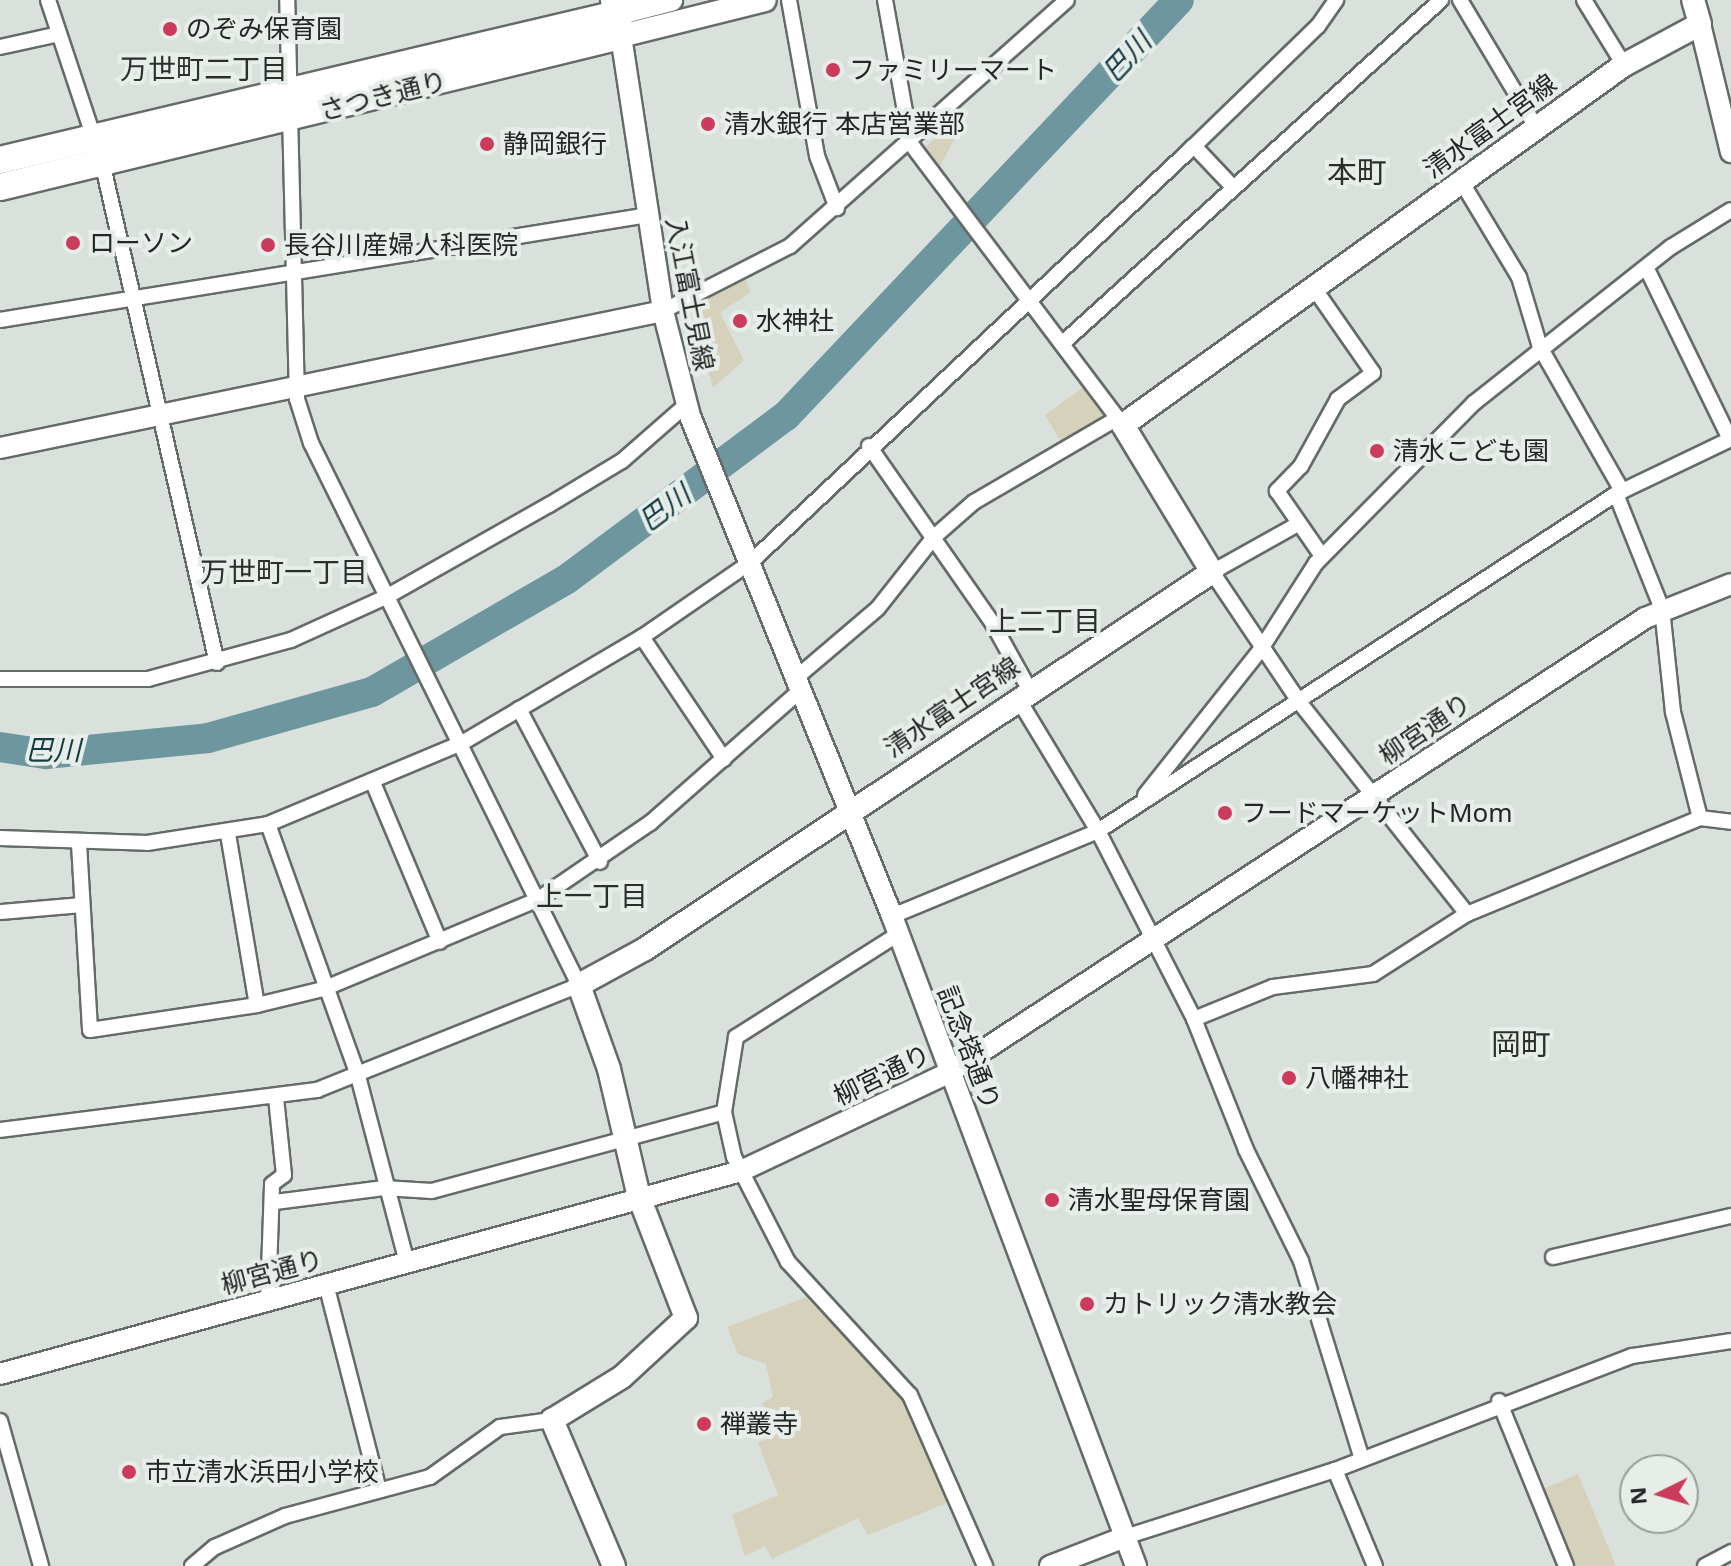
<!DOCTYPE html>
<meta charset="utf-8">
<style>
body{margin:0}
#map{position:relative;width:1731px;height:1566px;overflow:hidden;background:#dae1dc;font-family:"Noto Sans","Noto Sans JP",sans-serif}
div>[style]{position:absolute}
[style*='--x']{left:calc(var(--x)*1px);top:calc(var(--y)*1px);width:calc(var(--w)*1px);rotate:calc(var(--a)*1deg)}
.green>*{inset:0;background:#d6d1bb}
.river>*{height:30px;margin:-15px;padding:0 15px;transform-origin:15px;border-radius:15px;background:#6e969f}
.roads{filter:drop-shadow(2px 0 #656b67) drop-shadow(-2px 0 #656b67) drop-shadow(0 2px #656b67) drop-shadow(0 -2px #656b67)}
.street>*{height:14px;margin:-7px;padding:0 7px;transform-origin:7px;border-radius:7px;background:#fff}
.secondary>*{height:20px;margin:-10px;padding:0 10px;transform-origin:10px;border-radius:10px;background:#fff}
.primary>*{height:22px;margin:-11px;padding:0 11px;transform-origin:11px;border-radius:11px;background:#fff}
.highway>*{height:26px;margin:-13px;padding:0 13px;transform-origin:13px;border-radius:13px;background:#fff}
.dots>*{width:22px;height:22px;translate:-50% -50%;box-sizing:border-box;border:4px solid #e7eee9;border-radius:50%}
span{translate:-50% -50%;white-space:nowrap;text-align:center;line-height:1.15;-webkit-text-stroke:8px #e7eee9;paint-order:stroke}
.poi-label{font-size:26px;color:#242725}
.left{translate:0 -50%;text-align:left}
.street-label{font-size:26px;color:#242725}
.water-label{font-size:28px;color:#153c44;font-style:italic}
.neighbourhood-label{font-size:28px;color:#2a2f2c}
.quarter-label{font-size:30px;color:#2a2f2c}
.north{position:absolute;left:1619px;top:1454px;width:80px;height:80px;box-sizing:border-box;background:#e7eee9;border:2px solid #999e9b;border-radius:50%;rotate:265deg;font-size:22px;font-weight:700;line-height:32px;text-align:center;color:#242725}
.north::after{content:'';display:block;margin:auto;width:28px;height:36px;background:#cb3b5c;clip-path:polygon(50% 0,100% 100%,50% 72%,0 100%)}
</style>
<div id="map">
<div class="green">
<i style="clip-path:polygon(959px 115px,959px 131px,940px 166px,926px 147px)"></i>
<i style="clip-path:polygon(746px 280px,751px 292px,720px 313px,744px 360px,713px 388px,691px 308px)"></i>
<i style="clip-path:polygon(1084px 387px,1105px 414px,1061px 442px,1045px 415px)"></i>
<i style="clip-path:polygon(806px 1297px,899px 1395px,952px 1501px,868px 1535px,858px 1518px,772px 1559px,765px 1546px,745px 1556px,732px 1515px,778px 1495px,758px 1443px,775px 1436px,762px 1403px,773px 1397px,766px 1364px,738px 1354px,727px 1327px)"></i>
<i style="clip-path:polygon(1578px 1474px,1616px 1566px,1572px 1566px,1541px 1490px)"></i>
</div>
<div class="river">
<i style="--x:0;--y:747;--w:47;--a:8.7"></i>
<i style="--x:46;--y:754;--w:163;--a:-5.6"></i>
<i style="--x:208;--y:738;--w:170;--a:-15.7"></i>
<i style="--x:372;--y:692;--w:225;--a:-30.1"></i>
<i style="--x:567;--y:579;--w:273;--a:-36.7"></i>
<i style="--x:786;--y:416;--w:572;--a:-46.63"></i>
</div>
<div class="roads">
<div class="street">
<i style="--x:48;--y:0;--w:171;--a:71.6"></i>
<i style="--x:102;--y:162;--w:514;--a:77.07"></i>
<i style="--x:789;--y:0;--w:158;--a:79.8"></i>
<i style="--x:817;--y:156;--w:56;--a:69"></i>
<i style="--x:885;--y:0;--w:146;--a:79.8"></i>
<i style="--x:911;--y:144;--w:352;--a:53"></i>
<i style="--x:1460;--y:0;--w:148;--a:59.1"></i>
<i style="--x:1584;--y:0;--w:76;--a:58.4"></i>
<i style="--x:0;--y:47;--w:60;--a:-12.4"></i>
<i style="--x:1194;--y:146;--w:55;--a:46.5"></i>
<i style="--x:1461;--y:181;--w:112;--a:58.9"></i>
<i style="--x:1519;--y:277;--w:73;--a:73.3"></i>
<i style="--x:1540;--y:347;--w:166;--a:60.3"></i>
<i style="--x:1647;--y:269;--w:189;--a:64"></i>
<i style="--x:1314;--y:288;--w:103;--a:55.2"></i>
<i style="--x:1373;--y:373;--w:44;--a:143.4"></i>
<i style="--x:1338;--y:399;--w:77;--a:118.9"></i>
<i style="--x:1301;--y:466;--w:35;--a:134"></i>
<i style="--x:1277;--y:491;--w:79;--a:55.3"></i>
<i style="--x:663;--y:311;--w:143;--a:-27.1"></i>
<i style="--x:790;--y:246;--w:370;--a:-41.6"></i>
<i style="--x:0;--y:320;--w:656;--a:-9.2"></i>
<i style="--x:1064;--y:342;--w:509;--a:-42.21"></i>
<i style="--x:869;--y:446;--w:217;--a:55.1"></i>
<i style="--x:993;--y:624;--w:74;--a:61"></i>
<i style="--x:1616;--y:494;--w:124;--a:68.2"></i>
<i style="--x:1662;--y:609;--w:104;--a:83.9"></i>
<i style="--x:1673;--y:712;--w:109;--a:75.7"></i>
<i style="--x:1298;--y:524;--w:98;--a:150.8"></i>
<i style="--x:1212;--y:572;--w:158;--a:56.1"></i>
<i style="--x:1300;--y:703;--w:269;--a:51.6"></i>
<i style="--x:1467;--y:914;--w:252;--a:-22.4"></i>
<i style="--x:1700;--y:818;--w:31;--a:7"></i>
<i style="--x:642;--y:637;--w:147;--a:56.1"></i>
<i style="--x:797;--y:677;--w:106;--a:-40.4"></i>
<i style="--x:878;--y:608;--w:90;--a:-51.7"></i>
<i style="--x:934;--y:537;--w:53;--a:-41.2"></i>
<i style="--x:974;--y:502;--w:167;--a:-30.3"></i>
<i style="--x:0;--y:679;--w:148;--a:0"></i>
<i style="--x:148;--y:679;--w:148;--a:-15.3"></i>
<i style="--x:291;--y:640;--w:107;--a:-24.4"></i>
<i style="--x:388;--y:596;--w:185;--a:-29.5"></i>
<i style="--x:549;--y:505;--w:85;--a:-31.1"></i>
<i style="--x:622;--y:461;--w:85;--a:-41.2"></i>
<i style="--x:1017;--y:697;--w:157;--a:58.8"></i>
<i style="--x:1098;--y:831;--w:211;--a:62.9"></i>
<i style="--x:1194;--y:1019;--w:141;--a:68.3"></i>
<i style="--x:1246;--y:1150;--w:124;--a:63.6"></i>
<i style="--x:1301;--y:1261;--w:207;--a:72.9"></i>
<i style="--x:519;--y:709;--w:173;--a:62.1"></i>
<i style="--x:374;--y:785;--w:170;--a:67.2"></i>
<i style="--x:1145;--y:795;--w:186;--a:-51.5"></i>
<i style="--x:1261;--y:649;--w:102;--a:-57.4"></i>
<i style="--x:1316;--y:563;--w:225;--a:-45.4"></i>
<i style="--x:1474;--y:403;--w:251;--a:-38.4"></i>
<i style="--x:1671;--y:247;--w:70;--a:-31.7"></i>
<i style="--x:268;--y:824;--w:268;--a:70.3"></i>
<i style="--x:358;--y:1076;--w:193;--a:75.3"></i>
<i style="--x:228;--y:834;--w:173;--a:80.4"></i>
<i style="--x:0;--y:838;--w:147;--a:1.9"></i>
<i style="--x:147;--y:843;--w:122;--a:-8.9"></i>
<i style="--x:268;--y:824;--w:210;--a:-22.7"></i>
<i style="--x:462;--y:743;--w:209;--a:-30.5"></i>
<i style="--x:642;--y:637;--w:134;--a:-34.6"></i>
<i style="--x:752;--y:561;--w:606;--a:-43.2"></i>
<i style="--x:1194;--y:146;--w:173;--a:-44.1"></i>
<i style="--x:1318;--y:26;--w:32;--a:-55"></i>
<i style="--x:79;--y:844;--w:186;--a:86.6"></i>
<i style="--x:90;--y:1030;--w:169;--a:-8.5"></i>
<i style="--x:257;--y:1005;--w:68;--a:-13.6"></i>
<i style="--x:323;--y:989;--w:232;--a:-22.6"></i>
<i style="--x:537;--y:900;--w:137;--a:-34.3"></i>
<i style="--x:650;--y:823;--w:203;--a:-41.4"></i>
<i style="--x:0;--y:912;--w:81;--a:-4.9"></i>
<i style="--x:892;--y:916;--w:223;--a:-22.4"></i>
<i style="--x:1098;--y:831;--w:618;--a:-33.05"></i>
<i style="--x:1616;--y:494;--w:127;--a:-25.6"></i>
<i style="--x:1194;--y:1019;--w:85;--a:-22.1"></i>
<i style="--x:1273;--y:987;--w:101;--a:-7.4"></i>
<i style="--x:1373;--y:974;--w:112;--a:-32.6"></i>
<i style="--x:724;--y:1112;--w:46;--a:77.5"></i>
<i style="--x:734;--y:1157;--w:118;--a:62.8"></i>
<i style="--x:788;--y:1262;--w:180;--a:47.5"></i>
<i style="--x:910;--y:1395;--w:187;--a:66.3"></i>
<i style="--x:0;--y:1130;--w:320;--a:-7.2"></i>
<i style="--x:317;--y:1090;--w:282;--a:-21.8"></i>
<i style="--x:579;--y:985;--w:605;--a:-116.31"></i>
<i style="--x:311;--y:443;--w:46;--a:-107.7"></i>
<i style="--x:297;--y:399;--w:399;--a:-91.4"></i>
<i style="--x:275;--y:1202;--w:110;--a:-7.3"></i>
<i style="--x:384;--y:1188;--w:48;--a:3.6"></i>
<i style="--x:432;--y:1191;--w:302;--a:-15.1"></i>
<i style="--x:724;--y:1112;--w:76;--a:-80.9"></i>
<i style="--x:736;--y:1037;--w:192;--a:-32.4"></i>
<i style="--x:1553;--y:1257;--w:183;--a:-13"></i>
<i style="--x:326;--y:1284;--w:213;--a:75.6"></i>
<i style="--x:268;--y:1300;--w:116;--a:-88"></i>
<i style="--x:272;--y:1184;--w:15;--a:-37"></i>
<i style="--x:284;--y:1175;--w:78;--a:-95.9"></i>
<i style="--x:1499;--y:1401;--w:178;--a:67.9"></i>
<i style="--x:0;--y:1421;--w:151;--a:74.2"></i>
<i style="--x:1335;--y:1470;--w:104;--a:67.4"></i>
<i style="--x:1125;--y:1537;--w:220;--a:-17.7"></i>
<i style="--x:1335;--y:1470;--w:318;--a:-21"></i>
<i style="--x:1632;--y:1356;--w:100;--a:-8.6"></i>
<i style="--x:192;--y:1566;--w:30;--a:-40"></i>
<i style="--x:215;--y:1547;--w:77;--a:-23.9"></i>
<i style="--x:285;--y:1516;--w:150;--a:-15.1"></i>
<i style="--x:430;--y:1477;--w:86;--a:-35.5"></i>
<i style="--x:500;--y:1427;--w:52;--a:-7.7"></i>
<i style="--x:1705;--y:1566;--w:30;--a:-28"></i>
</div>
<div class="secondary">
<i style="--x:1700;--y:24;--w:132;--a:76.4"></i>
<i style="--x:621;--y:36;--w:278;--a:81.3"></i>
<i style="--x:663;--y:311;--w:108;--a:75.6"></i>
<i style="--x:690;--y:416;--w:539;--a:68"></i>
<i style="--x:892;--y:916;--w:694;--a:69.42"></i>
<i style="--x:0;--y:448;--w:677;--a:-11.68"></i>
<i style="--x:0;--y:1374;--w:768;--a:-15.32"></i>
<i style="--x:741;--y:1171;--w:231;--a:-25.3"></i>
<i style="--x:950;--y:1072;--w:830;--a:-33.15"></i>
<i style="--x:1645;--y:618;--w:92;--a:-21.6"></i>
<i style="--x:1050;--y:1566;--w:80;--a:-21.1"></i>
</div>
<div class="primary">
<i style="--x:616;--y:14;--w:57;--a:-14.3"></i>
<i style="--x:621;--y:36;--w:148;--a:-14"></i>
<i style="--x:614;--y:1566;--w:159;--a:-113"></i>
<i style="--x:552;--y:1420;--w:82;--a:-31.6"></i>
<i style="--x:622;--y:1377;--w:87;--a:-42.7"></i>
<i style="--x:686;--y:1318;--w:130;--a:-111.2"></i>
<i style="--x:639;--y:1197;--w:131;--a:-103.2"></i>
<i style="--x:609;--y:1069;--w:89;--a:-109.7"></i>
<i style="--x:579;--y:985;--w:75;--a:-28.6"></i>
<i style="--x:645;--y:949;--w:681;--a:-33.62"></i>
<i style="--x:1212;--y:572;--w:172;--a:-121.2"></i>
<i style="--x:1123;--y:425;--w:617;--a:-35.7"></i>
<i style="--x:1624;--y:65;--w:86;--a:-28.3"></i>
<i style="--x:1700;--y:24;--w:25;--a:-106"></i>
</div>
<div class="highway">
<i style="--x:0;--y:160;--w:633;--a:-13.33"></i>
<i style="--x:0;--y:187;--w:639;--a:-13.67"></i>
<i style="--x:621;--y:36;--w:37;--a:-101"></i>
</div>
</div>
<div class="dots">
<i style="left:170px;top:29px;background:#cb3b5c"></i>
<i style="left:833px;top:70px;background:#cb3b5c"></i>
<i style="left:708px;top:124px;background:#cb3b5c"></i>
<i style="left:487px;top:144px;background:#cb3b5c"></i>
<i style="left:73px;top:243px;background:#cb3b5c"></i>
<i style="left:268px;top:245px;background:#cb3b5c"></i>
<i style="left:740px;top:321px;background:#cb3b5c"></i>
<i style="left:1377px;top:451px;background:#cb3b5c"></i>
<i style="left:1225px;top:813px;background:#cb3b5c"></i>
<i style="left:1289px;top:1078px;background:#cb3b5c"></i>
<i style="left:1052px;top:1200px;background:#cb3b5c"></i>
<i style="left:1087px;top:1304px;background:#cb3b5c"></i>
<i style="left:704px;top:1424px;background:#cb3b5c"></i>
<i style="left:129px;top:1472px;background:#cb3b5c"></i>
</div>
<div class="poi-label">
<span class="left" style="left:186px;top:29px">のぞみ保育園</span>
<span class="left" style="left:849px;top:70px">ファミリーマート</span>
<span class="left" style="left:724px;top:124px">清水銀行 本店営業部</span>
<span class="left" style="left:503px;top:144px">静岡銀行</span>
<span class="left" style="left:89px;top:243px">ローソン</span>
<span class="left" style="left:284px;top:245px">長谷川産婦人科医院</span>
<span class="left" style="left:756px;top:321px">水神社</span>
<span class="left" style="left:1393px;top:451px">清水こども園</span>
<span class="left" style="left:1241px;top:813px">フードマーケットMom</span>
<span class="left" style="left:1305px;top:1078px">八幡神社</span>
<span class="left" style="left:1068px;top:1200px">清水聖母保育園</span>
<span class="left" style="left:1103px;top:1304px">カトリック清水教会</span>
<span class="left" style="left:720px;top:1424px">禅叢寺</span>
<span class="left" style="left:145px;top:1472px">市立清水浜田小学校</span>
</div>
<div class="street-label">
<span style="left:383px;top:96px;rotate:-14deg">さつき通り</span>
<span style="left:1490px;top:126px;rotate:-36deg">清水富士宮線</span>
<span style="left:690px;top:294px;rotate:79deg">入江富士見線</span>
<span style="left:952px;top:707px;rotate:-34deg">清水富士宮線</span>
<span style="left:1425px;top:729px;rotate:-34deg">柳宮通り</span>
<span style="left:969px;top:1048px;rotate:69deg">記念塔通り</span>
<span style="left:882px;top:1075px;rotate:-26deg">柳宮通り</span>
<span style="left:272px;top:1272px;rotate:-15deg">柳宮通り</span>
</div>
<div class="water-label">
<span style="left:1126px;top:56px;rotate:-47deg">巴川</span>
<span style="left:664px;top:507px;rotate:-37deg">巴川</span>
<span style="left:53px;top:749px">巴川</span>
</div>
<div class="neighbourhood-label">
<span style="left:204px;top:68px">万世町二丁目</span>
<span style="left:284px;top:571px">万世町一丁目</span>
<span style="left:1045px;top:620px">上二丁目</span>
<span style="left:592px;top:895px">上一丁目</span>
</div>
<div class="quarter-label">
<span style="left:1357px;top:172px">本町</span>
<span style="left:1521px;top:1044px">岡町</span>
</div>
<div class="north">N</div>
</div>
